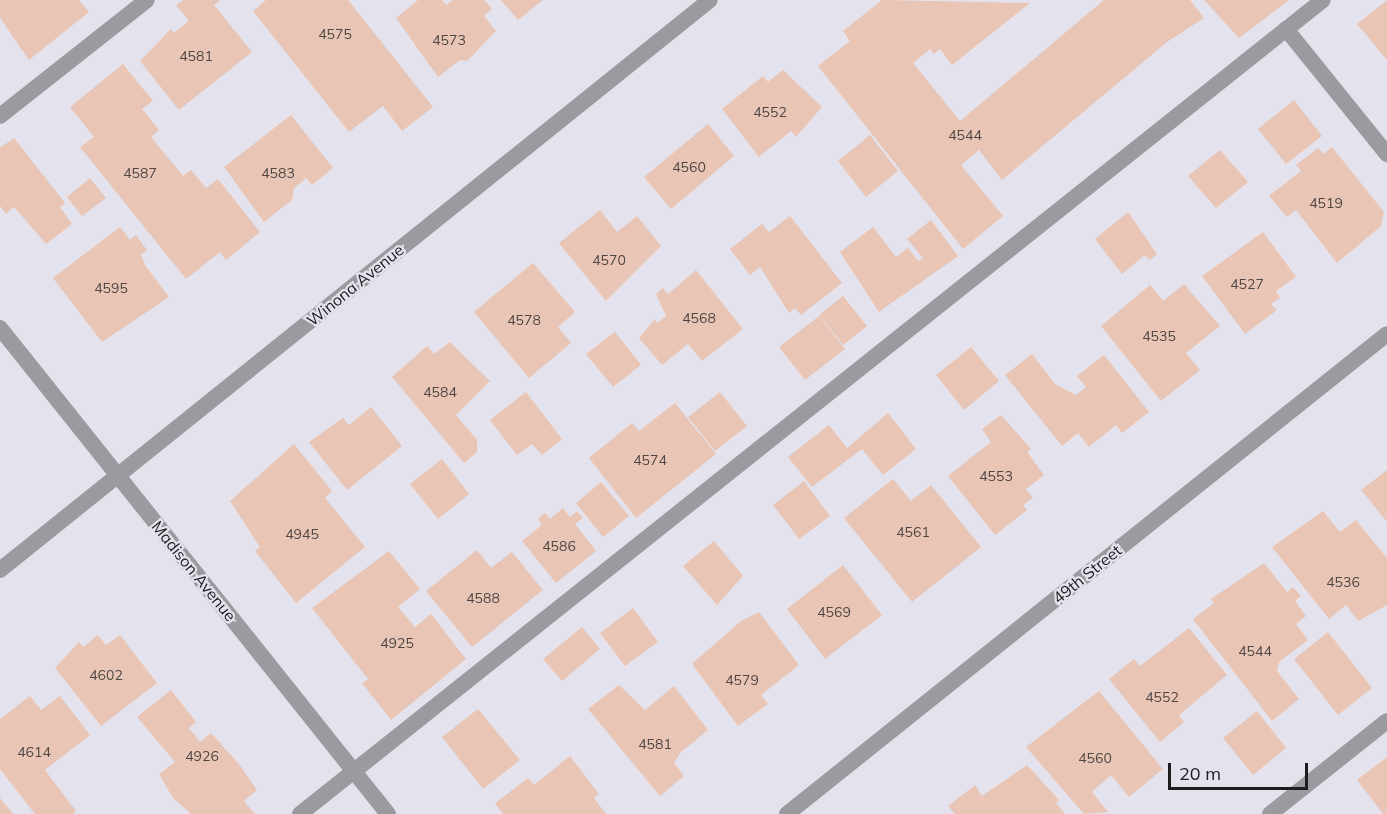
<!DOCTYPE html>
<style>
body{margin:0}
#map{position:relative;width:1387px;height:814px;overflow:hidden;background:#e4e3ed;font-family:Mulish,sans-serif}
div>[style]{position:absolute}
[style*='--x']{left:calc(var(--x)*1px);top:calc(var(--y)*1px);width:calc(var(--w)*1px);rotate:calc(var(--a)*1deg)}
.building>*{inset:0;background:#e8c5b4}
.service>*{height:16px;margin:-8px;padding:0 8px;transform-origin:8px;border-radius:8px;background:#9b9b9f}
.minor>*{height:16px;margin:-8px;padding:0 8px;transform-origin:8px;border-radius:8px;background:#9b9b9f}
.tertiary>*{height:16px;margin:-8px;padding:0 8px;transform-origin:8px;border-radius:8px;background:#9b9b9f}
span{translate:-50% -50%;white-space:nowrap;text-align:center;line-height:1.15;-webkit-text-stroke:4.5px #e4e3ed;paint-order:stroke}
.number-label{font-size:14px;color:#504745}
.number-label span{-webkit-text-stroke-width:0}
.street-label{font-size:16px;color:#1d1d20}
.scale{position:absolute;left:1168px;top:763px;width:140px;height:27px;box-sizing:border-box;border:3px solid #1d1d20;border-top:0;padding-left:8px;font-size:18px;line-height:21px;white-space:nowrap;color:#1d1d20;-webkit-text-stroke:4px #e4e3ed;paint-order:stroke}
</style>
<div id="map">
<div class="building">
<i style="clip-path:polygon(0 0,79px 0,89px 12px,29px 60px,0 18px)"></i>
<i style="clip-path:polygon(183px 0,220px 0,214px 5px,252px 52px,179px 110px,140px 61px,171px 29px,174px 33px,189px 21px,176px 5px)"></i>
<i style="clip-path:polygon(266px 0,348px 0,433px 107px,402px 131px,383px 106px,349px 132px,253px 11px)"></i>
<i style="clip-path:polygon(418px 0,442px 0,446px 5px,453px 0,484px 0,492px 9px,484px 16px,496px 31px,467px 61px,460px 60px,438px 77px,396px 18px)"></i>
<i style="clip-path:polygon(501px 0,543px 0,518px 20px)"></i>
<i style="clip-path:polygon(882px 0,1030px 3px,952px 65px,940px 49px,934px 54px,930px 49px,913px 63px,960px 121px,1104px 0,1190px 0,1204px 18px,1167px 42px,1002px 180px,979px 150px,961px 165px,1003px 216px,963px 249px,818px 66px,850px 41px,843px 31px)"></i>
<i style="clip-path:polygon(1204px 0,1289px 0,1239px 38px)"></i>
<i style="clip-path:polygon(1387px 0,1387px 60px,1357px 24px)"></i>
<i style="clip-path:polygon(123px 64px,153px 101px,142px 109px,159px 130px,151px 137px,183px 176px,191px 170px,206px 188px,218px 179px,260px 232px,226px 260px,220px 252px,186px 279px,80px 147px,94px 137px,70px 107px)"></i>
<i style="clip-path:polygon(783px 70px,822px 107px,796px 137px,791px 131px,759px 157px,722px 109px,763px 76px,768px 82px)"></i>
<i style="clip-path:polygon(1294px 100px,1322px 136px,1286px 164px,1258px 129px)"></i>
<i style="clip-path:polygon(291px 115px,333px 168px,312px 185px,306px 178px,294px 188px,292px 200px,264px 222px,224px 167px)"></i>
<i style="clip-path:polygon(708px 124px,734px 156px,671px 209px,644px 177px)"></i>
<i style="clip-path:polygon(870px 135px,898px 171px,866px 197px,838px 161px)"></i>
<i style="clip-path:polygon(14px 138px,65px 203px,60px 207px,72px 224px,46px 244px,14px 207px,6px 214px,0 206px,0 148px)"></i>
<i style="clip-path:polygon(1332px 147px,1384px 212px,1381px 226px,1337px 263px,1296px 210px,1287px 217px,1269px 196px,1301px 171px,1296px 165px,1318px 148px,1323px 154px)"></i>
<i style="clip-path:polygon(1220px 150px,1248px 182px,1216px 208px,1188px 176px)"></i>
<i style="clip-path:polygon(90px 178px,106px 198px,82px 216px,67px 197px)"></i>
<i style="clip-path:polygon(600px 210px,617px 232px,637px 216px,661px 246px,606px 301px,559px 243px)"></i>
<i style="clip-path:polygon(1128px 212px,1157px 254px,1150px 260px,1145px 255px,1122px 274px,1095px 239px)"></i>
<i style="clip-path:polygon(790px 216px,842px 283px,801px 315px,795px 308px,789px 313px,760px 267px,750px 275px,730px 249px,762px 224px,769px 232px)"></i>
<i style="clip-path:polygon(931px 220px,958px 256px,879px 312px,840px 252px,873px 227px,896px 257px,908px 248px,918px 261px,923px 258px,907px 239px)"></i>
<i style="clip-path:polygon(120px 227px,130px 240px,136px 235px,147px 250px,141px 255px,145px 265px,169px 297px,102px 342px,53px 278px)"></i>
<i style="clip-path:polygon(1263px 232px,1296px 277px,1276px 291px,1280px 298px,1271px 304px,1277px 310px,1245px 334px,1202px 276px)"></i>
<i style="clip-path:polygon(533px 263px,575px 312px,558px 327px,571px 343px,529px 378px,474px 312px)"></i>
<i style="clip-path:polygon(696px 270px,743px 329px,702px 361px,688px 344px,662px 365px,639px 338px,655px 319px,657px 323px,666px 316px,656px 294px,663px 288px,668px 294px)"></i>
<i style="clip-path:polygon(1184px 284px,1220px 326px,1186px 353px,1200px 370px,1161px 401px,1101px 326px,1150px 285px,1163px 301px)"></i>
<i style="clip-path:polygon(843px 296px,867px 326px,843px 345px,819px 315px)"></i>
<i style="clip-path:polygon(819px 316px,845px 349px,805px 380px,779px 347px)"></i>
<i style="clip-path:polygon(615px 332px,641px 365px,613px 387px,586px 354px)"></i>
<i style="clip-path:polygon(450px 342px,490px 381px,456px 415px,477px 440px,477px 452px,464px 463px,392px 377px,427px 346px,434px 354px)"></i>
<i style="clip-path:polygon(971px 347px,999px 381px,964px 410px,936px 375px)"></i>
<i style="clip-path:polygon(1032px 354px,1055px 384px,1076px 395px,1086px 387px,1077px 376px,1104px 355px,1149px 412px,1122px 433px,1116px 425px,1089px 447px,1078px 433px,1062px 446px,1005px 375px)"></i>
<i style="clip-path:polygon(526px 392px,562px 439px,542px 455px,532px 444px,517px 455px,490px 420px)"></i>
<i style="clip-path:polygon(720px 392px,747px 426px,715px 451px,688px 417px)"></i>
<i style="clip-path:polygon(675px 403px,716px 454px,636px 518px,589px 458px,632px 423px,639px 431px)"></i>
<i style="clip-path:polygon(371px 407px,402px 446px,347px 490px,309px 442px,343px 418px,349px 425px)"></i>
<i style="clip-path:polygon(888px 413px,916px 449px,883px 475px,862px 449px,812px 487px,788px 457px,829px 425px,847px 448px)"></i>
<i style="clip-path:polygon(1001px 415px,1031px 449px,1027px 452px,1044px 475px,1026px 489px,1033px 498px,1023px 505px,1027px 510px,995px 535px,948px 476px,991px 442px,982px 429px)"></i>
<i style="clip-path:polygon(294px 444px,332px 491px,325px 498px,365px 547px,296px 603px,255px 551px,260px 547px,230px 501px)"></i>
<i style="clip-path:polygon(442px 459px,469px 494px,438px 519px,410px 484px)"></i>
<i style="clip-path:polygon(1387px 470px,1387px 522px,1361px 490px)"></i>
<i style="clip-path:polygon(893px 479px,911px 501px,931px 485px,981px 547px,912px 602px,844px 518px)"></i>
<i style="clip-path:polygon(804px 481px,830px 516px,799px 539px,773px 505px)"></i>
<i style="clip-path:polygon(601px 482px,629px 516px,603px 537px,576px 503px)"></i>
<i style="clip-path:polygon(563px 508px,570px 517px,577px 511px,583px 518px,575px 524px,596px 551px,556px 583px,522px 541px,542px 525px,538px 519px,545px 513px,550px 519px)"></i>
<i style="clip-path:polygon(1323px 511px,1340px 532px,1356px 520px,1387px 558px,1387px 605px,1358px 621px,1346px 605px,1329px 619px,1272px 547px)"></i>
<i style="clip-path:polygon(714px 541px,743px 576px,717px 605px,683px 566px)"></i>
<i style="clip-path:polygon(477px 550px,491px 568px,512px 552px,543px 590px,472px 647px,426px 591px)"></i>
<i style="clip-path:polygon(389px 551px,420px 589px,398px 607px,415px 627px,431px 614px,466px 659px,391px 720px,362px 683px,368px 679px,312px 608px)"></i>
<i style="clip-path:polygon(1264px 563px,1287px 592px,1293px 587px,1301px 596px,1295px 601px,1306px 616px,1296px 624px,1308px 640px,1279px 662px,1277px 671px,1299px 699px,1272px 721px,1193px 619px,1214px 603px,1211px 599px)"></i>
<i style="clip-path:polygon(843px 565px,882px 615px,825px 659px,787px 609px)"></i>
<i style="clip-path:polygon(633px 608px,658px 642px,625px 666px,600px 633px)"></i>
<i style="clip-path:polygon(759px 612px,799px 665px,761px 695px,768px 704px,738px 726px,692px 664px,741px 621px)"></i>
<i style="clip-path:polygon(582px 627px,600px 649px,562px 681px,543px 659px)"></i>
<i style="clip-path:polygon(1189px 628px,1227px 675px,1179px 715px,1184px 722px,1160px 742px,1109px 679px,1134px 659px,1140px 666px)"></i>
<i style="clip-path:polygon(1328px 632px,1372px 688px,1338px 715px,1294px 659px)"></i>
<i style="clip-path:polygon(98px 635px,106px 645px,120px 635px,157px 683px,101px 726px,55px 668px,79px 642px,83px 647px)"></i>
<i style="clip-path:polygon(619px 685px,645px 710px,674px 686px,708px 730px,681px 752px,674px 763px,684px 776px,660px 796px,588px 709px)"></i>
<i style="clip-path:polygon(171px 690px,196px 722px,189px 728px,200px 742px,211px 733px,239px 764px,257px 790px,244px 801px,255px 814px,191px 814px,173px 798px,159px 774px,175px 762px,137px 717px)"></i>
<i style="clip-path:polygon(1099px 691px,1163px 769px,1129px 797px,1111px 775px,1092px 792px,1108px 812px,1084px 814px,1026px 747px)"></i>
<i style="clip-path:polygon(30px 696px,41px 710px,60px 696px,90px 735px,45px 770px,76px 811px,73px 814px,35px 814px,0 769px,0 719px)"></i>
<i style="clip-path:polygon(478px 709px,520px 760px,483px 789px,442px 737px)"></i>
<i style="clip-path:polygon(1257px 711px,1286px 748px,1253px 775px,1223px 738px)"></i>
<i style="clip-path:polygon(570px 756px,599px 794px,594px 798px,606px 814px,503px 814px,495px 803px,528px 778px,534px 785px)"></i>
<i style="clip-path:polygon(1387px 757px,1387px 814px,1383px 814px,1357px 780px)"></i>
<i style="clip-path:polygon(1027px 765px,1059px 800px,1056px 803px,1065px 814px,955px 814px,948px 806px,975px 785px,982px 796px)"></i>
<i style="clip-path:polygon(0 798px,13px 814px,0 814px)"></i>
</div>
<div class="service">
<i style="--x:1286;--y:29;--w:161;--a:51.1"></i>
<i style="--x:0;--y:116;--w:187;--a:-38.3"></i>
<i style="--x:300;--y:814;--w:1307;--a:-38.51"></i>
<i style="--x:1270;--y:814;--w:149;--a:-38.5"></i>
</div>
<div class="minor">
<i style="--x:0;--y:328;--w:622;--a:51.4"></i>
<i style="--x:787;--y:814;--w:768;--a:-38.66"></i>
</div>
<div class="tertiary">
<i style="--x:0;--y:570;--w:910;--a:-38.76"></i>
</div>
<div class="number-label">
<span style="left:335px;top:34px">4575</span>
<span style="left:449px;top:40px">4573</span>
<span style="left:196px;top:56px">4581</span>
<span style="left:770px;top:112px">4552</span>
<span style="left:965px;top:135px">4544</span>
<span style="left:689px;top:167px">4560</span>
<span style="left:140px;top:173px">4587</span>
<span style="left:278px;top:173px">4583</span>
<span style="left:1326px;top:203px">4519</span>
<span style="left:609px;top:260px">4570</span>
<span style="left:1247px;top:284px">4527</span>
<span style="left:111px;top:288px">4595</span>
<span style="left:699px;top:318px">4568</span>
<span style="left:524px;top:320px">4578</span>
<span style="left:1159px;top:336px">4535</span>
<span style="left:440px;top:392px">4584</span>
<span style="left:650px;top:460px">4574</span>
<span style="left:996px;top:476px">4553</span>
<span style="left:913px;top:532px">4561</span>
<span style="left:302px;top:534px">4945</span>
<span style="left:559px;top:546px">4586</span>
<span style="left:1343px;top:582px">4536</span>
<span style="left:483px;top:598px">4588</span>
<span style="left:834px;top:612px">4569</span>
<span style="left:397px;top:643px">4925</span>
<span style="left:1255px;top:651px">4544</span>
<span style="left:106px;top:675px">4602</span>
<span style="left:742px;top:680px">4579</span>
<span style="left:1162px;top:697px">4552</span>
<span style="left:655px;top:744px">4581</span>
<span style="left:34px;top:752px">4614</span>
<span style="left:202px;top:756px">4926</span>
<span style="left:1095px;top:758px">4560</span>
</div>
<div class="street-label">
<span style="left:355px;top:285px;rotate:-39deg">Winona Avenue</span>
<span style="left:194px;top:571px;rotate:51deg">Madison Avenue</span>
<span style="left:1087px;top:574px;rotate:-39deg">49th Street</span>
</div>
<div class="scale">20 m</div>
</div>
